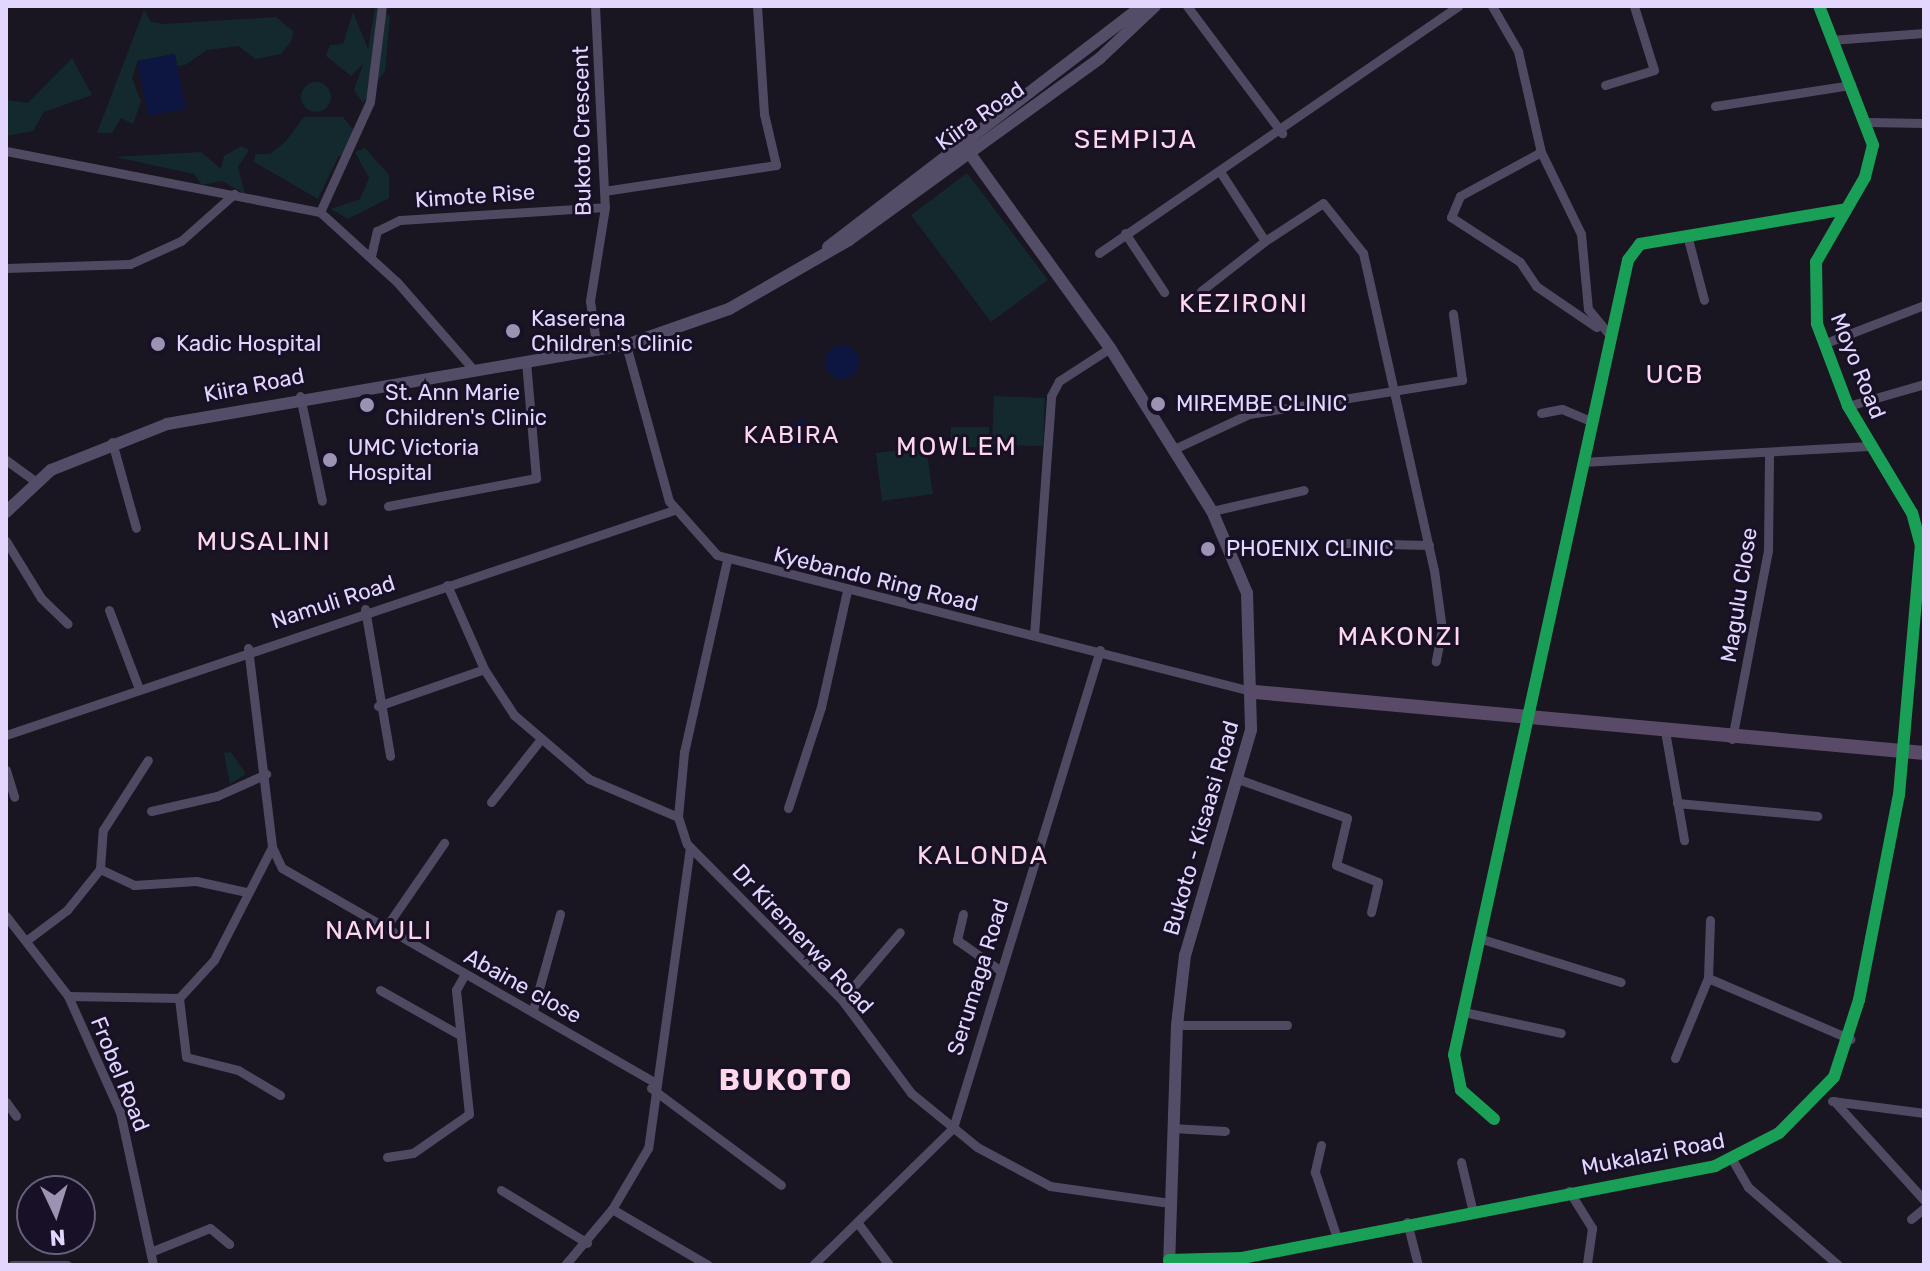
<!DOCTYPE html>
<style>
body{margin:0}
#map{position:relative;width:1930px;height:1271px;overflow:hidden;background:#191521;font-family:Rubik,sans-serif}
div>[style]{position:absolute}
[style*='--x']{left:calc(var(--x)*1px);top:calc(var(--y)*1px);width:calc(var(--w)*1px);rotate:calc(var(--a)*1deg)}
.green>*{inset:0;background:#14292e}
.round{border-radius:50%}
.water>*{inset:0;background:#0d1641}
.street>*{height:9px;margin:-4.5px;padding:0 4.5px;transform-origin:4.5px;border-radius:4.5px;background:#4f4a62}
.secondary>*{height:12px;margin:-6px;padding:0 6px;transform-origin:6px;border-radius:6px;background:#544d68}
.primary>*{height:14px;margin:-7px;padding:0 7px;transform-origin:7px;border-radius:7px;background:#594b67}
.cycleway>*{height:12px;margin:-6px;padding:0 6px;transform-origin:6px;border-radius:6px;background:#1a9f57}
.dots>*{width:22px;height:22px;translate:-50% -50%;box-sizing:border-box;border:4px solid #181026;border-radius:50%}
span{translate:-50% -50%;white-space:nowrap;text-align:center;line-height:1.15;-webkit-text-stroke:6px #181026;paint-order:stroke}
.street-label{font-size:22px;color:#e2d6fe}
.poi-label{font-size:22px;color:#e2d6fe}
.left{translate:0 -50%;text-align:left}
.neighbourhood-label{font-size:24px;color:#fed8ea;letter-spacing:2px}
.quarter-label{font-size:26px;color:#fed8ea;letter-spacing:2px}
.district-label{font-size:30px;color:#fed8ea;font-weight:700;letter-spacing:2px}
.frame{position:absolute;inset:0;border:8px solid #e2d6fe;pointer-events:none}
.north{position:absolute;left:16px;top:1175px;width:80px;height:80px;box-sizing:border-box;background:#181026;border:2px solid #695f7c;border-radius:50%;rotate:176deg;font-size:22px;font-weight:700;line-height:32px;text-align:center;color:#e2d6fe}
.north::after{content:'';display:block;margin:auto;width:28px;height:36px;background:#9c92b1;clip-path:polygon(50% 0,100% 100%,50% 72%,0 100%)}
</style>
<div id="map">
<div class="green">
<i style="clip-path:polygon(375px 7px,390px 16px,385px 71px,363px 103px,354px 90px,363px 64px,351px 76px,326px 56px,330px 45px,343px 44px,353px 12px,368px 49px)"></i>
<i style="clip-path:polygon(144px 10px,151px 22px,164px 24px,276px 17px,293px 31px,292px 40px,281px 54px,255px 59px,239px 46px,207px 50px,185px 65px,177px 66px,174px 54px,138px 61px,132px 78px,141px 101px,133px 124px,121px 118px,112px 133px,97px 133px)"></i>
<i style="clip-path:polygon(72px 58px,92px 95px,44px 112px,33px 131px,6px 136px,6px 100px,28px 103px)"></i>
<i class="round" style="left:301px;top:82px;width:30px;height:30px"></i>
<i style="clip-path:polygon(304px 117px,343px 117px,353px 129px,352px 147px,338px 157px,318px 199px,254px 162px,255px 154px,270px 154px,285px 142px)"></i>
<i style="clip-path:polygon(241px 146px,249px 150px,238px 167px,245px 194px,222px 181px,202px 185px,194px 174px,115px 157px,201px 152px,221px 169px,224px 156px)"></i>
<i style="clip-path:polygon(365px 148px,389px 175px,389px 198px,348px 219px,331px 209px,360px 199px,369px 178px,355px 152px)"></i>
<i style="clip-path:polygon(967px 173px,1048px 280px,991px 322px,911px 215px)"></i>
<i style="clip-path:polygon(994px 396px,1045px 398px,1043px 446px,992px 445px)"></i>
<i style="clip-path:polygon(951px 427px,989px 427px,989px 447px,951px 447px)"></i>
<i style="clip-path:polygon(926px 447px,933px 494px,882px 501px,876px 453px)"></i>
<i style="clip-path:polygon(231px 752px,246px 774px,230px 784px,224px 753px)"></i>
</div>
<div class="water">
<i style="clip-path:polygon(175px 54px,186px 109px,148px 116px,137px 61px)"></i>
<i class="round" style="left:436px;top:192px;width:18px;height:18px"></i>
<i class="round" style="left:825px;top:345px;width:34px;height:34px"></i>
<i style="clip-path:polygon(803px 417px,808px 441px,798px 449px,785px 431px)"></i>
</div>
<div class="street">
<i style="--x:595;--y:6;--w:201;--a:87.2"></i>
<i style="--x:605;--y:207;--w:95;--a:99.1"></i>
<i style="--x:590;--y:301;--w:49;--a:81.9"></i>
<i style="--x:1187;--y:6;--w:159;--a:53.2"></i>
<i style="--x:1492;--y:6;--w:52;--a:60"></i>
<i style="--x:1518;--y:51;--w:104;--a:77.2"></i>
<i style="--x:1541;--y:152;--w:91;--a:64"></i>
<i style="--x:1581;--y:234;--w:75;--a:84.7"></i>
<i style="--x:1588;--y:309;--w:34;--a:50"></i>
<i style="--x:1831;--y:40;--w:93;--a:-4.3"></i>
<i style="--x:1605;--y:85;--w:51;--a:-17"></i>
<i style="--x:1654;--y:70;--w:67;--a:-107.4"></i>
<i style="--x:1715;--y:106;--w:138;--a:-8.8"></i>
<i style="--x:1868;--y:122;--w:56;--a:1"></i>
<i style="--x:6;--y:151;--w:320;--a:11"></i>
<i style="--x:320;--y:212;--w:104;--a:42.3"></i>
<i style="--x:397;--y:282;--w:116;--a:48.9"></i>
<i style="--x:1541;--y:152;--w:92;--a:151.5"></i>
<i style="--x:1460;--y:196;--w:23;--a:113"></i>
<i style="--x:1451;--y:217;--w:82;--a:33.1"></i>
<i style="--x:1520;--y:262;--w:29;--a:56"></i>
<i style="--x:1536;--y:286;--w:73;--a:34.3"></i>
<i style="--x:1221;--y:173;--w:81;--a:57.1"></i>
<i style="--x:1265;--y:241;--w:69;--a:-33.2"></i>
<i style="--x:1323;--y:203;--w:64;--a:51.3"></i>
<i style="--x:1363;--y:253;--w:325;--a:77.4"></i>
<i style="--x:1434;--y:570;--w:60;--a:82.3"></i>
<i style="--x:1442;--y:629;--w:33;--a:101"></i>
<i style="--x:604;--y:191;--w:174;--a:-8.6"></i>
<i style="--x:776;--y:165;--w:52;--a:-103.2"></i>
<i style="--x:764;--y:114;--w:108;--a:-93.7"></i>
<i style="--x:320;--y:212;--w:121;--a:-65.6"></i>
<i style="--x:370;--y:102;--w:97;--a:-82.9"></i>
<i style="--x:1125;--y:233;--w:71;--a:56.5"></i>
<i style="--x:1687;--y:235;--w:67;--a:75.3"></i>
<i style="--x:1099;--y:253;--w:436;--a:-34.5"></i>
<i style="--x:371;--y:256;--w:26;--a:-77"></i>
<i style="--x:377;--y:231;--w:25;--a:-26"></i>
<i style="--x:400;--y:220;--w:205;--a:-3.6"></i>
<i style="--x:6;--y:268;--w:124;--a:-1.8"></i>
<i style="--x:130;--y:264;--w:56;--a:-24.3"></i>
<i style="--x:181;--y:241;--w:71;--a:-41.6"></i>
<i style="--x:1201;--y:291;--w:81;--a:-38"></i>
<i style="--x:1823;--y:344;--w:108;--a:-21.1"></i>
<i style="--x:626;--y:345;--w:162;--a:74.6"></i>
<i style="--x:669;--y:501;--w:72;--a:48.4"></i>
<i style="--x:717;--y:555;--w:555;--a:14.29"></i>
<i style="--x:300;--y:396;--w:107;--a:78.2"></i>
<i style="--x:1848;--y:406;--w:79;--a:-16.1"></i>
<i style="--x:1541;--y:413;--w:21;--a:-11"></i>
<i style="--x:1562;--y:409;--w:30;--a:23"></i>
<i style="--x:112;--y:442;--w:89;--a:74.4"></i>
<i style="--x:1174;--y:449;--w:83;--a:-25"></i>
<i style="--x:1249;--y:414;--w:216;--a:-9.1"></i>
<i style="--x:1462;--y:380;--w:67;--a:-97.8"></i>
<i style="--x:6;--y:460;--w:36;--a:36"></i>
<i style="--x:1582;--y:462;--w:288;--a:-3.2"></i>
<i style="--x:388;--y:506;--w:151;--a:-10.7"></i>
<i style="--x:536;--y:478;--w:116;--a:-94.9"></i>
<i style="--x:1212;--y:511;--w:94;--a:-12.9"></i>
<i style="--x:6;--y:541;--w:67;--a:58.4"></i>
<i style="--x:41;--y:598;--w:37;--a:44"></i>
<i style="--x:1342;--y:543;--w:87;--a:1.3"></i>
<i style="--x:727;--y:560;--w:197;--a:102.6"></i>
<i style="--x:684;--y:752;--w:65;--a:95.3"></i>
<i style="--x:678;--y:817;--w:28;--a:72"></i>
<i style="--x:687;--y:844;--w:220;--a:45.2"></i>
<i style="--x:842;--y:1000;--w:116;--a:53.4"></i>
<i style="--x:911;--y:1093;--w:85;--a:39.3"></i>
<i style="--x:977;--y:1147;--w:83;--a:28.1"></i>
<i style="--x:1050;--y:1186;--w:121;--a:8.1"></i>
<i style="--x:447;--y:585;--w:92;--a:66.2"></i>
<i style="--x:484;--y:669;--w:55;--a:56.9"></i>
<i style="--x:514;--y:715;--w:99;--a:40.5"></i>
<i style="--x:589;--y:779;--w:97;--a:23.1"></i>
<i style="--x:365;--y:609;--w:149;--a:80.3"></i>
<i style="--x:109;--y:610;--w:85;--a:69.2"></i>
<i style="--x:1034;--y:635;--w:240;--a:-85.9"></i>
<i style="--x:1051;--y:396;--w:17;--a:-62"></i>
<i style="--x:1059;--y:381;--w:61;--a:-32.9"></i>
<i style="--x:248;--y:648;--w:200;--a:83.1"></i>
<i style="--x:272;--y:847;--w:23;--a:65"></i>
<i style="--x:282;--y:868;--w:427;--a:29.9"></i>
<i style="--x:378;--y:706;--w:112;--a:-19.2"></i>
<i style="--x:1665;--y:731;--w:111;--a:80.1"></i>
<i style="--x:6;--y:735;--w:705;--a:-18.61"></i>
<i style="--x:1732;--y:739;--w:191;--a:-79.2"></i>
<i style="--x:1768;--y:551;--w:96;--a:-89.4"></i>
<i style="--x:6;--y:770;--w:28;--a:73"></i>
<i style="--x:1238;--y:779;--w:116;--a:19.7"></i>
<i style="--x:1347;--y:818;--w:48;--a:103.2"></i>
<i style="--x:1336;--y:865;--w:45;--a:22"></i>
<i style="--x:1378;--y:882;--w:31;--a:103"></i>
<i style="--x:491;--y:802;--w:80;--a:-51.6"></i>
<i style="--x:1677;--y:803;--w:141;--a:5.3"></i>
<i style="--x:788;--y:808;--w:106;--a:-71.9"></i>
<i style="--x:821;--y:707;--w:119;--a:-77.4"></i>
<i style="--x:151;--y:811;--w:68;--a:-12.8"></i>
<i style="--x:217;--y:796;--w:54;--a:-24.2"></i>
<i style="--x:690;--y:847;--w:304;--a:97.9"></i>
<i style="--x:648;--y:1148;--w:71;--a:120.5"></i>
<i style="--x:612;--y:1209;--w:111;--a:30.3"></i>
<i style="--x:100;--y:869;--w:39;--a:-86"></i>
<i style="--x:103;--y:830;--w:83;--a:-57.3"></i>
<i style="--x:963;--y:914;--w:27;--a:103"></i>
<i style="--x:957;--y:940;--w:50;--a:35.3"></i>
<i style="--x:6;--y:916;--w:101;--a:52.2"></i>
<i style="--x:68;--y:996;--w:127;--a:65.9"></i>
<i style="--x:120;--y:1112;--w:157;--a:77.8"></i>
<i style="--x:384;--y:930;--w:106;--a:-55.4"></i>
<i style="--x:27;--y:940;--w:50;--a:-36.9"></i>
<i style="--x:67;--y:910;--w:53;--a:-51.2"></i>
<i style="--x:100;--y:869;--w:38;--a:25"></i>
<i style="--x:134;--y:885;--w:62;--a:-3.7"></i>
<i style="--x:196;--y:881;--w:51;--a:12.4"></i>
<i style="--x:1485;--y:940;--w:142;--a:17.2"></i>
<i style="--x:1708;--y:978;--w:155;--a:23.2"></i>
<i style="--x:380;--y:990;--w:92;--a:29.4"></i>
<i style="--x:68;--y:996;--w:111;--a:1"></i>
<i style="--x:179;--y:998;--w:52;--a:-47.4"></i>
<i style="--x:214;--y:960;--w:127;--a:-62.8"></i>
<i style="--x:179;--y:998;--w:59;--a:83.2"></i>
<i style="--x:186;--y:1057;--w:54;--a:14"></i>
<i style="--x:238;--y:1070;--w:49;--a:30.8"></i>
<i style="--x:842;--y:1000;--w:89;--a:-49.5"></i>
<i style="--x:533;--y:1010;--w:100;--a:-74.3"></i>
<i style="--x:1464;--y:1012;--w:99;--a:12.2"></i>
<i style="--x:1177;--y:1025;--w:110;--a:0"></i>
<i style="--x:1675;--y:1058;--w:87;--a:-67.6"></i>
<i style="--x:1708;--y:978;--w:58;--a:-88"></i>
<i style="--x:651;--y:1088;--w:162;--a:36.7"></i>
<i style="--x:1832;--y:1101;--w:93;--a:7.4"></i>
<i style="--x:1834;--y:1101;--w:134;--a:47.7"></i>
<i style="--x:6;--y:1102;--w:17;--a:54"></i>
<i style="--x:1494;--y:1119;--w:44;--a:-138.7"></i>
<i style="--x:1461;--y:1090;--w:36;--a:-101"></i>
<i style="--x:1454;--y:1055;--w:814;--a:-77.65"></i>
<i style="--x:1628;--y:260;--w:20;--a:-53"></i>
<i style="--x:1640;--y:244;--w:209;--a:-9.6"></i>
<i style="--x:1172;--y:1128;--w:53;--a:3.2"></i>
<i style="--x:1321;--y:1145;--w:28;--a:103"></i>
<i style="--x:1315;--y:1172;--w:70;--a:71.6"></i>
<i style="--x:387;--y:1157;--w:26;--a:-9"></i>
<i style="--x:413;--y:1153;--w:68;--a:-34.9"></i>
<i style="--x:469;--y:1114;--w:125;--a:-96"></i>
<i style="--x:456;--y:990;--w:18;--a:-61"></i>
<i style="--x:1733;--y:1161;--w:30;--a:60"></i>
<i style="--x:1748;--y:1187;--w:119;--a:40.9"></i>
<i style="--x:1461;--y:1162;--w:47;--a:76.6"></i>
<i style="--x:501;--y:1190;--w:101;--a:31.6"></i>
<i style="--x:1569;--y:1191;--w:44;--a:58.1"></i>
<i style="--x:1592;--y:1228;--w:37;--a:98"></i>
<i style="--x:1911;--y:1219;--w:17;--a:-40"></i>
<i style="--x:857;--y:1222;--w:54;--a:53.3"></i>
<i style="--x:1407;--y:1222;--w:44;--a:75.7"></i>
<i style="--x:153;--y:1251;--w:61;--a:-22"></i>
<i style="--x:210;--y:1228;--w:25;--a:40"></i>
<i style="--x:1169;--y:1260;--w:73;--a:-1.6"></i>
<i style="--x:1242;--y:1258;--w:482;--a:-11"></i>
<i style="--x:1715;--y:1166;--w:72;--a:-27.3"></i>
<i style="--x:1779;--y:1133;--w:78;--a:-45.5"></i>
<i style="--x:1834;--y:1077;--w:81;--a:-72"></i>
<i style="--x:1859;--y:1000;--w:209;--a:-79"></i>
<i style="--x:1899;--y:795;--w:250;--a:-85"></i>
<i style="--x:1921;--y:546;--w:34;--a:-105"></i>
<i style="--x:1912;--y:513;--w:125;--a:-120.9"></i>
<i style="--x:1848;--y:406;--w:88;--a:-110.7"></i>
<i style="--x:1817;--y:324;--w:62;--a:-90.9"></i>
<i style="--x:1816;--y:262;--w:98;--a:-60"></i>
<i style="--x:1865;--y:177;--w:33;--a:-76"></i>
<i style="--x:1873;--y:145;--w:149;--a:-111.2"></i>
<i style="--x:12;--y:1265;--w:55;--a:0"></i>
<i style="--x:565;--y:1265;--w:73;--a:-50"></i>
<i style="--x:813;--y:1265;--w:196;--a:-44.4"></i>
<i style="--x:953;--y:1128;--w:500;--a:-72.91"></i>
</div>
<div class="secondary">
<i style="--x:960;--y:140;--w:256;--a:54.2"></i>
<i style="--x:1110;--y:348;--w:192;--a:58"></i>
<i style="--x:1212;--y:511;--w:89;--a:66.9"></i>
<i style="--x:1247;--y:593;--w:137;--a:88.3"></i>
<i style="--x:1251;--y:730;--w:234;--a:106.3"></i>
<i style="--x:1185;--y:955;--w:70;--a:96.5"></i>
<i style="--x:1177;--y:1025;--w:240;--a:91.9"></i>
<i style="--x:828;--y:247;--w:396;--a:-37.5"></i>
<i style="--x:6;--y:512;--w:62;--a:-43"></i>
<i style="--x:51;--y:470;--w:125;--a:-21.6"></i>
<i style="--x:167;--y:424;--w:466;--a:-9.8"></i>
<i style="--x:626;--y:345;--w:109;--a:-19.3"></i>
<i style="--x:729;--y:309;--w:138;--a:-29.9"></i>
<i style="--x:849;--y:240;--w:310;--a:-35.9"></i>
<i style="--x:1100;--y:58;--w:76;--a:-43.4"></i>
</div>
<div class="primary">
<i style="--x:1255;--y:692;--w:672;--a:5.21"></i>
</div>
<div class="cycleway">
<i style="--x:1494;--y:1119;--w:44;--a:-138.7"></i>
<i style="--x:1461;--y:1090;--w:36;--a:-101"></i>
<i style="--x:1454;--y:1055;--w:814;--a:-77.65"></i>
<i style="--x:1628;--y:260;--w:20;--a:-53"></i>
<i style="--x:1640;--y:244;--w:209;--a:-9.6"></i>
<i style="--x:1169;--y:1260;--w:73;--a:-1.6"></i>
<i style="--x:1242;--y:1258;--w:482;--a:-11"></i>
<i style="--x:1715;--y:1166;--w:72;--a:-27.3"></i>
<i style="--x:1779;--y:1133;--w:78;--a:-45.5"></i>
<i style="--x:1834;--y:1077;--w:81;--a:-72"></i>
<i style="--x:1859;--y:1000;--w:209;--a:-79"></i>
<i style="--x:1899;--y:795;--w:250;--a:-85"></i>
<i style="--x:1921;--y:546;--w:34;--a:-105"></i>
<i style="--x:1912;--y:513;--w:125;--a:-120.9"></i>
<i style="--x:1848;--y:406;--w:88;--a:-110.7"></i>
<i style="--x:1817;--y:324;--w:62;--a:-90.9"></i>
<i style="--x:1816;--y:262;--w:98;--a:-60"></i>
<i style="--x:1865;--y:177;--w:33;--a:-76"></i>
<i style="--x:1873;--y:145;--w:149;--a:-111.2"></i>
</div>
<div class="dots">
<i style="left:513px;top:331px;background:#9c92b1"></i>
<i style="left:158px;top:344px;background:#9c92b1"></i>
<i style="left:1158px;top:404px;background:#9c92b1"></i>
<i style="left:367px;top:405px;background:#9c92b1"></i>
<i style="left:330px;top:460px;background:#9c92b1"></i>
<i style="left:1208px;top:549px;background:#9c92b1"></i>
</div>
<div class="street-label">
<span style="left:980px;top:116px;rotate:-35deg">Kiira Road</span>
<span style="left:582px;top:131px;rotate:-91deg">Bukoto Crescent</span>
<span style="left:475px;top:196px;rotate:-4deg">Kimote Rise</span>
<span style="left:1858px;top:366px;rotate:68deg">Moyo Road</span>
<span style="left:254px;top:385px;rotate:-11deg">Kiira Road</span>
<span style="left:876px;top:579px;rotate:14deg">Kyebando Ring Road</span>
<span style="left:1739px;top:595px;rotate:-81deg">Magulu Close</span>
<span style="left:333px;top:602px;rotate:-18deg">Namuli Road</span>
<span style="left:1201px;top:828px;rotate:-74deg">Bukoto - Kisaasi Road</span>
<span style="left:803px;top:939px;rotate:47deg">Dr Kiremerwa Road</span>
<span style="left:978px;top:977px;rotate:-73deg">Serumaga Road</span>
<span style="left:523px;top:986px;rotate:29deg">Abaine close</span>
<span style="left:120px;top:1074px;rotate:68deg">Frobel Road</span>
<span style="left:1653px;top:1154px;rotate:-11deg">Mukalazi Road</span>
</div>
<div class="poi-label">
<span class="left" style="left:531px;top:331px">Kaserena<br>Children's Clinic</span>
<span class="left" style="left:176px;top:344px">Kadic Hospital</span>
<span class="left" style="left:385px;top:405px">St. Ann Marie<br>Children's Clinic</span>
<span class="left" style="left:1176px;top:404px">MIREMBE CLINIC</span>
<span class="left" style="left:348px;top:460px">UMC Victoria<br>Hospital</span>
<span class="left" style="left:1226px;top:549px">PHOENIX CLINIC</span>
</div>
<div class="neighbourhood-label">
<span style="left:792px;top:436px">KABIRA</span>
</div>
<div class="quarter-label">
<span style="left:1136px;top:140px">SEMPIJA</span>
<span style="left:1244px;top:304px">KEZIRONI</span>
<span style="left:1675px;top:375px">UCB</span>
<span style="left:957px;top:447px">MOWLEM</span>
<span style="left:264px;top:542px">MUSALINI</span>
<span style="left:1400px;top:637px">MAKONZI</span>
<span style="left:983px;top:856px">KALONDA</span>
<span style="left:379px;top:931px">NAMULI</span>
</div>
<div class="district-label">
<span style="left:786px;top:1080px">BUKOTO</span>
</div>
<div class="frame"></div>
<div class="north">N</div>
</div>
